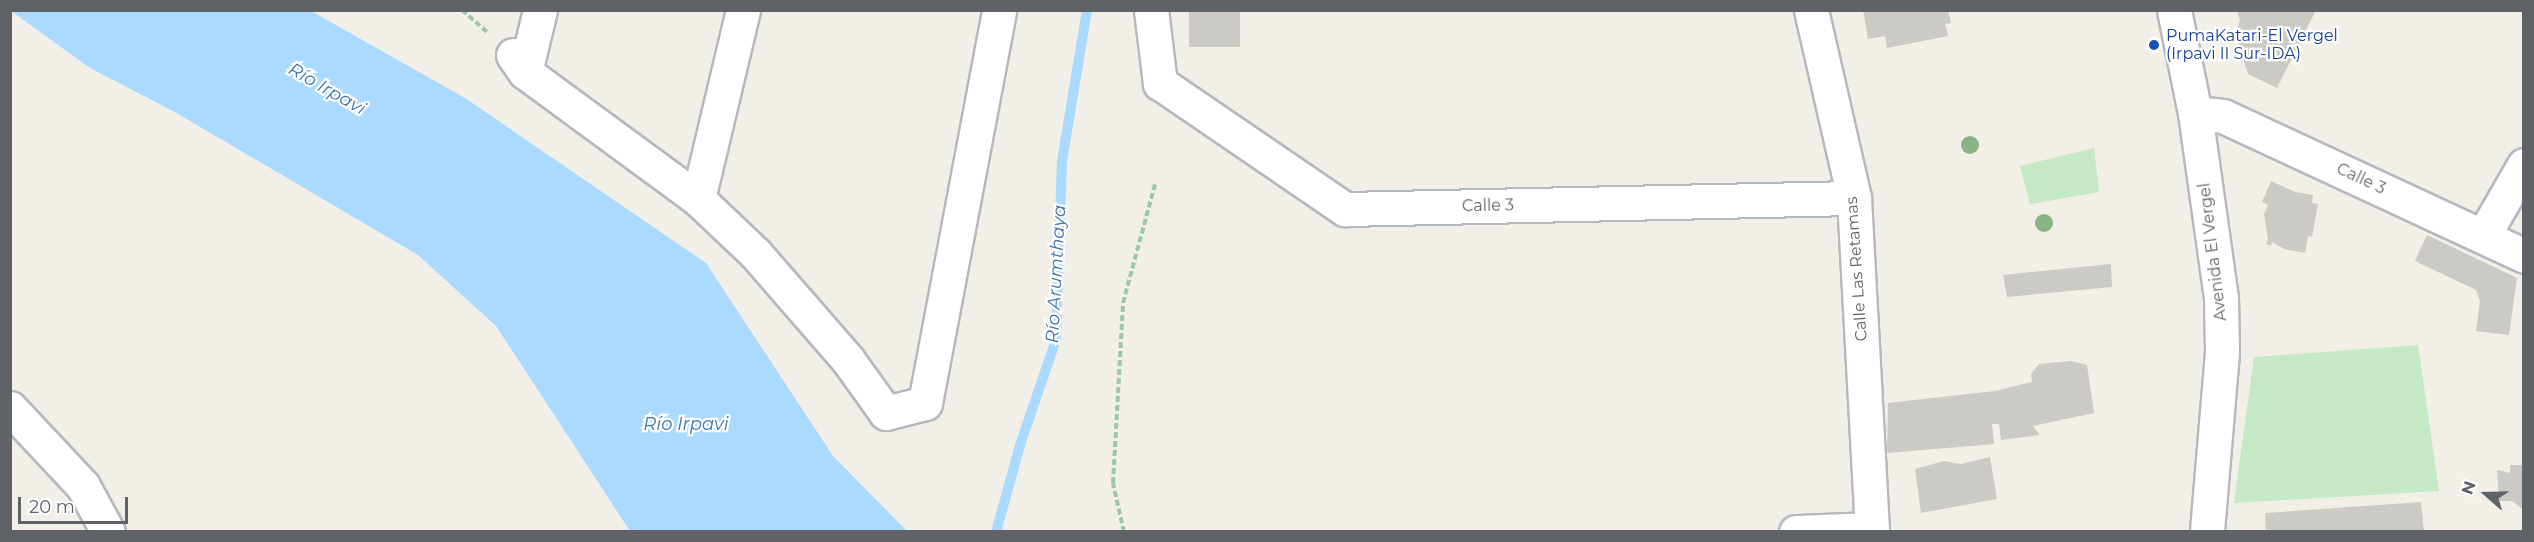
<!DOCTYPE html>
<meta charset="utf-8">
<style>
body{margin:0}
#map{position:relative;width:2534px;height:542px;overflow:hidden;background:#f1efe8;font-family:Montserrat,sans-serif}
div>[style]{position:absolute}
[style*='--x']{left:calc(var(--x)*1px);top:calc(var(--y)*1px);width:calc(var(--w)*1px);rotate:calc(var(--a)*1deg)}
.green>*{inset:0;background:#c5e8c5}
.water>*{inset:0;background:#aadaff}
.stream>*{height:10px;margin:-5px;padding:0 5px;transform-origin:5px;border-radius:5px;background:#aadaff}
.building>*{inset:0;background:#cccac5}
.path>*{height:4px;margin-top:-2px;transform-origin:0;background:repeating-linear-gradient(90deg,#9cc7a9 0 6px,transparent 0 9px)}
.roads{filter:drop-shadow(2px 0 #b5b8bc) drop-shadow(-2px 0 #b5b8bc) drop-shadow(0 2px #b5b8bc) drop-shadow(0 -2px #b5b8bc)}
.street>*{height:33px;margin:-16.5px;padding:0 16.5px;transform-origin:16.5px;border-radius:16.5px;background:#fff}
.secondary>*{height:33px;margin:-16.5px;padding:0 16.5px;transform-origin:16.5px;border-radius:16.5px;background:#fff}
.trees>*{width:18px;height:18px;margin:-9px;border-radius:50%;background:#89b387}
.dots>*{width:16px;height:16px;translate:-50% -50%;box-sizing:border-box;border:3px solid #fff;border-radius:50%}
span{translate:-50% -50%;white-space:nowrap;text-align:center;line-height:1.15;-webkit-text-stroke:4.5px #fff;paint-order:stroke}
.transit-label{font-size:16px;color:#164399}
.left{translate:0 -50%;text-align:left}
.street-label{font-size:16px;color:#5f6368}
.water-label{font-size:18px;color:#4174aa;font-style:italic}
.frame{position:absolute;inset:0;border:12px solid #5f6368;pointer-events:none}
.north{position:absolute;left:2456px;top:464px;width:60px;height:60px;-webkit-text-stroke:4px #fff;paint-order:stroke;rotate:290deg;font-size:16px;font-weight:700;line-height:24px;text-align:center;color:#5f6368}
.north::after{content:'';display:block;margin:auto;width:21px;height:27px;background:#5f6368;clip-path:polygon(50% 0,100% 100%,50% 72%,0 100%)}
.scale{position:absolute;left:18px;top:497px;width:110px;height:27px;box-sizing:border-box;border:3px solid #5f6368;border-top:0;padding-left:8px;font-size:18px;line-height:21px;white-space:nowrap;color:#5f6368;-webkit-text-stroke:4px #fff;paint-order:stroke}
</style>
<div id="map">
<div class="green">
<i style="clip-path:polygon(2094px 148px,2099px 192px,2030px 204px,2020px 166px)"></i>
<i style="clip-path:polygon(2418px 345px,2439px 491px,2234px 503px,2254px 357px)"></i>
</div>
<div class="water">
<i style="clip-path:polygon(11px 11px,311px 11px,465px 98px,706px 263px,833px 456px,907px 531px,630px 531px,496px 326px,418px 255px,173px 111px,90px 68px)"></i>
</div>
<div class="stream">
<i style="--x:996;--y:532;--w:93;--a:-74.5"></i>
<i style="--x:1021;--y:442;--w:108;--a:-71.1"></i>
<i style="--x:1056;--y:340;--w:179;--a:-88.1"></i>
<i style="--x:1062;--y:161;--w:153;--a:-80.6"></i>
</div>
<div class="building">
<i style="clip-path:polygon(1189px 10px,1240px 10px,1240px 47px,1189px 47px)"></i>
<i style="clip-path:polygon(1863px 10px,1948px 10px,1951px 23px,1945px 24px,1948px 36px,1887px 48px,1885px 36px,1868px 39px)"></i>
<i style="clip-path:polygon(2237px 10px,2316px 10px,2277px 88px,2248px 74px,2235px 33px,2240px 21px)"></i>
<i style="clip-path:polygon(2271px 181px,2295px 192px,2313px 195px,2312px 203px,2318px 204px,2312px 237px,2308px 236px,2305px 253px,2284px 249px,2272px 242px,2271px 246px,2266px 244px,2268px 240px,2264px 214px,2268px 205px,2262px 202px)"></i>
<i style="clip-path:polygon(2427px 235px,2517px 278px,2509px 335px,2476px 331px,2480px 301px,2476px 290px,2415px 261px)"></i>
<i style="clip-path:polygon(2111px 264px,2112px 287px,2007px 297px,2003px 275px)"></i>
<i style="clip-path:polygon(2071px 361px,2087px 365px,2094px 413px,2033px 426px,2040px 435px,2001px 440px,1999px 424px,1992px 424px,1994px 444px,1887px 453px,1888px 403px,1995px 391px,2032px 382px,2031px 374px,2039px 364px)"></i>
<i style="clip-path:polygon(1990px 457px,1997px 499px,1921px 513px,1915px 469px,1944px 461px,1961px 464px)"></i>
<i style="clip-path:polygon(2510px 465px,2524px 465px,2524px 510px,2512px 501px,2499px 501px,2497px 470px,2510px 473px)"></i>
<i style="clip-path:polygon(2421px 502px,2424px 532px,2266px 532px,2265px 513px)"></i>
</div>
<div class="path">
<i style="--x:462;--y:10;--w:33;--a:41"></i>
<i style="--x:1124;--y:532;--w:50;--a:-102.7"></i>
<i style="--x:1113;--y:483;--w:180;--a:-86.8"></i>
<i style="--x:1123;--y:303;--w:123;--a:-74.9"></i>
</div>
<div class="roads">
<div class="street">
<i style="--x:1151;--y:10;--w:74;--a:83"></i>
<i style="--x:1160;--y:83;--w:224;--a:34.3"></i>
<i style="--x:1345;--y:209;--w:509;--a:-1.24"></i>
<i style="--x:513;--y:55;--w:21;--a:55"></i>
<i style="--x:525;--y:72;--w:215;--a:36.3"></i>
<i style="--x:698;--y:199;--w:79;--a:43.5"></i>
<i style="--x:755;--y:253;--w:142;--a:49"></i>
<i style="--x:848;--y:360;--w:65;--a:54.4"></i>
<i style="--x:886;--y:413;--w:40;--a:-14.4"></i>
<i style="--x:925;--y:403;--w:400;--a:-79.3"></i>
<i style="--x:525;--y:72;--w:64;--a:-76.4"></i>
<i style="--x:2195;--y:113;--w:28;--a:6"></i>
<i style="--x:2223;--y:116;--w:332;--a:24.9"></i>
<i style="--x:698;--y:199;--w:194;--a:-76.6"></i>
<i style="--x:2483;--y:236;--w:82;--a:-60"></i>
<i style="--x:10;--y:408;--w:107;--a:46.9"></i>
<i style="--x:83;--y:486;--w:52;--a:61.5"></i>
<i style="--x:1796;--y:532;--w:76;--a:-2.3"></i>
</div>
<div class="secondary">
<i style="--x:1811;--y:10;--w:193;--a:77.1"></i>
<i style="--x:1854;--y:198;--w:334;--a:86.9"></i>
<i style="--x:2174;--y:10;--w:105;--a:78.5"></i>
<i style="--x:2195;--y:113;--w:187;--a:82"></i>
<i style="--x:2221;--y:298;--w:54;--a:88.9"></i>
<i style="--x:2222;--y:352;--w:181;--a:94.8"></i>
</div>
</div>
<div class="trees">
<i style="left:1970px;top:145px"></i>
<i style="left:2044px;top:223px"></i>
</div>
<div class="dots">
<i style="left:2154px;top:45px;background:#1a4fb4"></i>
</div>
<div class="transit-label">
<span class="left" style="left:2166px;top:45px">PumaKatari-El Vergel<br>(Irpavi II Sur-IDA)</span>
</div>
<div class="street-label">
<span style="left:2361px;top:179px;rotate:25deg">Calle 3</span>
<span style="left:1488px;top:206px;rotate:-1deg">Calle 3</span>
<span style="left:2213px;top:252px;rotate:-97deg">Avenida El Vergel</span>
<span style="left:1857px;top:269px;rotate:-94deg">Calle Las Retamas</span>
</div>
<div class="water-label">
<span style="left:327px;top:89px;rotate:30deg">Río Irpavi</span>
<span style="left:1056px;top:274px;rotate:-87deg">Río Arumthaya</span>
<span style="left:686px;top:424px">Río Irpavi</span>
</div>
<div class="frame"></div>
<div class="north">N</div>
<div class="scale">20 m</div>
</div>
